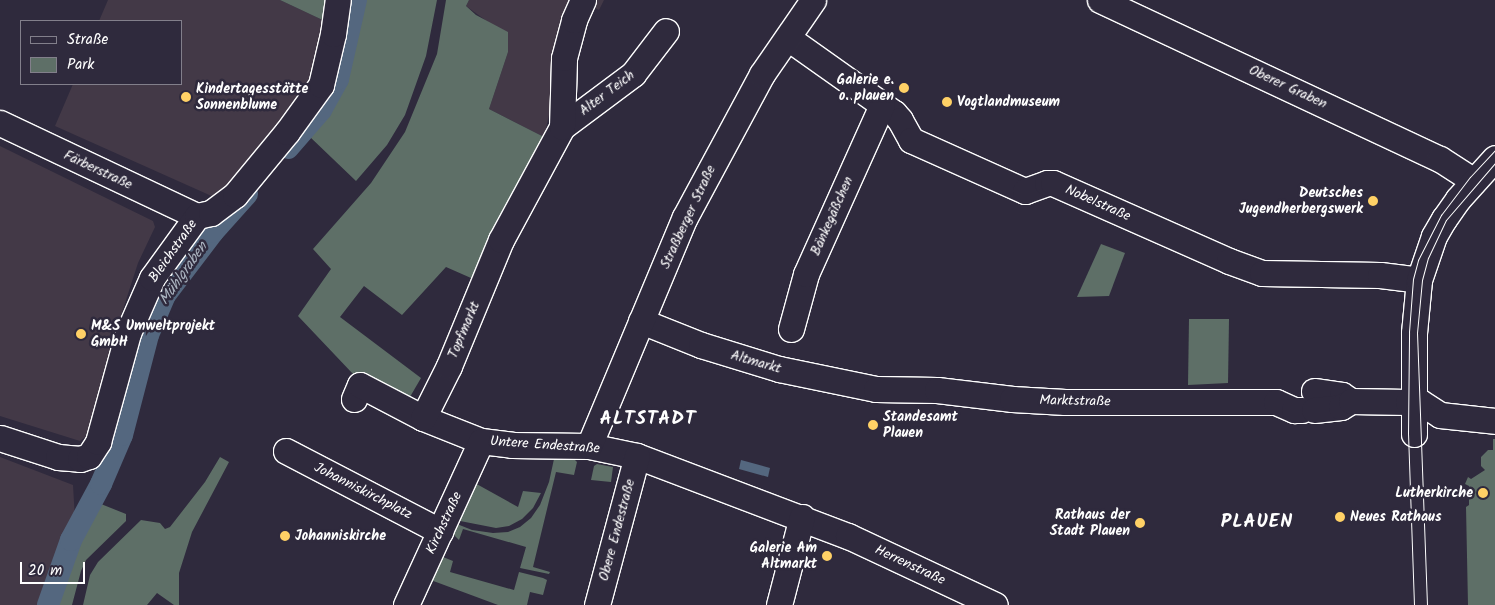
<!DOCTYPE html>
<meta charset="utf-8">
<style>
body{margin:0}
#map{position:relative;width:1495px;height:605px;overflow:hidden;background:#2f2a3d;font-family:Kalam,sans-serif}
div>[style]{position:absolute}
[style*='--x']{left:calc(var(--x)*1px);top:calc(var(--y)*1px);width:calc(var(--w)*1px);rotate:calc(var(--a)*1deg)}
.built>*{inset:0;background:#433947}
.green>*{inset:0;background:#5e6f67}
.water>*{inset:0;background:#54677f}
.canal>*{height:22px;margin:-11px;padding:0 11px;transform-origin:11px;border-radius:11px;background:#54677f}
.roads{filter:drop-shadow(1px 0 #fff) drop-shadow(-1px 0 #fff) drop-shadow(0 1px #fff) drop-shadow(0 -1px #fff)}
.street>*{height:25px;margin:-12.5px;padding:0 12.5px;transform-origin:12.5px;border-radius:12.5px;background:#2f2a3d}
.tram>*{height:1px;margin:-0.5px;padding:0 0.5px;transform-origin:0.5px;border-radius:0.5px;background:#fff}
.dots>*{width:14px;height:14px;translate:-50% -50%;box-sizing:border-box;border:2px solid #2f2a3d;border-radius:50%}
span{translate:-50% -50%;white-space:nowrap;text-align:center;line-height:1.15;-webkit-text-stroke:5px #2f2a3d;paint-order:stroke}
.poi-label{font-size:14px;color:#fff;font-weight:700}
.right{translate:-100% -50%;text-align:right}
.left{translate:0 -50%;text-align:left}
.street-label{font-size:14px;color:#fff}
.water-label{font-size:15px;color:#aab3bf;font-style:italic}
.district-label{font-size:19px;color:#fff;font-weight:700;letter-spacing:1px}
.legend{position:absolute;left:20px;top:20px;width:162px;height:65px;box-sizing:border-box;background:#2f2a3d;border:1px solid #827f8b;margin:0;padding:6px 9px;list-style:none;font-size:15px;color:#fff}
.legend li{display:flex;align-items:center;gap:10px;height:25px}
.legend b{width:25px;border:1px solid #827f8b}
.scale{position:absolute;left:20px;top:562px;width:65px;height:22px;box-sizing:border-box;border:2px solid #fff;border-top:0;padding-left:6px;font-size:15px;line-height:18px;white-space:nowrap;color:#fff;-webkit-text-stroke:4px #2f2a3d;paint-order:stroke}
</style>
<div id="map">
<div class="built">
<i style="clip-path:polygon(108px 0,280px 0,329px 23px,324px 50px,299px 110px,216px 198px,55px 126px,73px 84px,181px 84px,181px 21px,99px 21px)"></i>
<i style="clip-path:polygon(469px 0,604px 0,599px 10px,592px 7px,566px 40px,544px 137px,489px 109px,508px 52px,488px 22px,466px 6px)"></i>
<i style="clip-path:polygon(0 146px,153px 221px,155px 227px,138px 263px,115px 334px,88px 435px,80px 441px,0 416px)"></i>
<i style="clip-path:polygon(0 457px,73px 485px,75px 519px,62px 541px,42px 605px,0 605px)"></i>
</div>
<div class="green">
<i style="clip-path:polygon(280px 0,333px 0,329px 23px)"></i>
<i style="clip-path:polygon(363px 0,437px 0,426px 56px,405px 115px,387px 145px,356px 181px,309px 136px,335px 100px,350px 60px)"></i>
<i style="clip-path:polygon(446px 0,469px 0,466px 6px,476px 15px,508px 32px,508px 52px,489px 109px,544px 137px,496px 240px,471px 278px,446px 267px,402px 315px,364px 286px,340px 317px,421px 378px,407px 402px,353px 374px,298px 316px,331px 269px,313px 249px,371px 183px,405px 132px,437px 54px)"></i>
<i style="clip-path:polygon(1101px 244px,1125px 253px,1109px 296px,1077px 297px)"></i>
<i style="clip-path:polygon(1189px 319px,1229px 319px,1228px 383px,1188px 385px)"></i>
<i style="clip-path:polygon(1493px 439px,1495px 439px,1495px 605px,1468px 605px,1466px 507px,1469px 505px,1469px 486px,1465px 484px,1468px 477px,1471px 479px,1485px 470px,1481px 466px,1481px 457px,1488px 450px,1493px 450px)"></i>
<i style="clip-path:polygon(557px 456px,573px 458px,577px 462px,574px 475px,556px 472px,533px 567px,550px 572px,549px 574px,520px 568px,526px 547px,463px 529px,459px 540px,452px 533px,457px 524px,472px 530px,493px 533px,508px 532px,520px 527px,531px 518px,540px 505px,549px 482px,554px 459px)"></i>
<i style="clip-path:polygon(220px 457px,229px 462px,192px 532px,179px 573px,179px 605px,174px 605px,157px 593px,147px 605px,83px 605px,90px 575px,98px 562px,141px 520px,160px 523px,165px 529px,170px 527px,205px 482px)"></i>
<i style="clip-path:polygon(597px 464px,613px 467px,611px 482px,591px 480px,594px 466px)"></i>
<i style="clip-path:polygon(473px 482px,518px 507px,523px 491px,541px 493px,533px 508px,522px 519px,509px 526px,496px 528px,455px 520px)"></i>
<i style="clip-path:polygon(96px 502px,126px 514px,126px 521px,86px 560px,81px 571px,72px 605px,55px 605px,78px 537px)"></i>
<i style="clip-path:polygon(446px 547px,443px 557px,453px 561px,450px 572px,514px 590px,519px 572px,543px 578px,547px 580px,543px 595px,530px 592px,527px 605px,498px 605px,428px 579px)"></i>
</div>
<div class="water">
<i style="clip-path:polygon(741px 460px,770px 468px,768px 477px,739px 469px)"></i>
</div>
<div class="canal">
<i style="--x:288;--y:148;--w:50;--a:-49"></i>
<i style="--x:321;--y:110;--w:35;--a:-61"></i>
<i style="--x:338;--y:79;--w:81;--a:-77.2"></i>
<i style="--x:48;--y:605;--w:69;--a:-70.5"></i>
<i style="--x:71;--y:540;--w:64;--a:-61.8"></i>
<i style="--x:101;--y:484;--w:53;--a:-66.8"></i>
<i style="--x:122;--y:435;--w:103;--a:-75.4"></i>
<i style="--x:148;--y:335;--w:43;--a:-67"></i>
<i style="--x:165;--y:295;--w:79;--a:-52.7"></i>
<i style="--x:213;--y:232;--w:51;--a:-48.2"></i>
</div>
<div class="roads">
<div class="street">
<i style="--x:1100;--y:0;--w:375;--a:25.1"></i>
<i style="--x:1440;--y:159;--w:40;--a:32.9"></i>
<i style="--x:788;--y:38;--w:130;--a:35.3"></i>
<i style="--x:894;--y:113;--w:9;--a:49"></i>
<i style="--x:900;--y:120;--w:23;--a:61"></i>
<i style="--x:911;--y:140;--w:125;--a:24.1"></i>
<i style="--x:1025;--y:191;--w:23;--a:-20"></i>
<i style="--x:1047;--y:183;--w:6;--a:0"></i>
<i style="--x:1053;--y:183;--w:193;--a:23.9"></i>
<i style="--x:1229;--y:261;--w:35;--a:20"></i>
<i style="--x:1262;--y:273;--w:118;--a:1"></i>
<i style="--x:1380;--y:275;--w:39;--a:7"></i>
<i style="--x:0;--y:123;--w:218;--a:25.3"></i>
<i style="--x:562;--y:127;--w:89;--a:-36.7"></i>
<i style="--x:633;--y:74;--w:54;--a:-52.5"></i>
<i style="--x:641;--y:321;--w:65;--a:21.8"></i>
<i style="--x:701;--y:345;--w:82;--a:17.1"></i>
<i style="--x:779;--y:369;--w:99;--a:11.7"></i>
<i style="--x:876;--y:389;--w:61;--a:0.9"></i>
<i style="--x:937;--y:390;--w:76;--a:6.8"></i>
<i style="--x:1012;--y:399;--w:53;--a:3.2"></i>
<i style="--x:1065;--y:402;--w:211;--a:0"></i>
<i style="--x:1276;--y:402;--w:20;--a:24"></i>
<i style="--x:1294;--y:410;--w:8;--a:0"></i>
<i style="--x:791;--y:329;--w:57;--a:-74.7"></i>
<i style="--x:806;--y:274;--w:185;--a:-65.8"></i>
<i style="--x:1314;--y:391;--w:28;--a:8"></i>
<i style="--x:1342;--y:395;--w:11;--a:34"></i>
<i style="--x:354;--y:399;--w:15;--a:-67"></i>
<i style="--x:360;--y:385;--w:71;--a:27.6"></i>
<i style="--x:423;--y:418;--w:62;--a:21.6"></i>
<i style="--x:481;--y:441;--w:31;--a:7"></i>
<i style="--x:512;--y:445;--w:77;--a:0.7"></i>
<i style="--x:589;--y:446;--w:49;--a:11.8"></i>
<i style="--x:637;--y:456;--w:226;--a:20.8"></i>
<i style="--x:848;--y:536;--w:162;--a:25.1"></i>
<i style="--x:1314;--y:410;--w:27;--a:-6"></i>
<i style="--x:1341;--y:407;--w:12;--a:-31"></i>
<i style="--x:1351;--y:401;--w:57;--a:1"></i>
<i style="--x:1408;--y:402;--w:12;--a:0"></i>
<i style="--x:1420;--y:402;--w:24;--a:33"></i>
<i style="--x:1440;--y:415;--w:55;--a:6.2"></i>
<i style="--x:423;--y:418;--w:58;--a:-63.4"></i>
<i style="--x:449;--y:366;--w:136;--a:-67.6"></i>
<i style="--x:501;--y:240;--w:128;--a:-61.6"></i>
<i style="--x:562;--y:127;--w:69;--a:-88.3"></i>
<i style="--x:564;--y:58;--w:39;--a:-75"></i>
<i style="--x:574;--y:20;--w:22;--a:-66"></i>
<i style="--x:1414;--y:434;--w:101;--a:-90"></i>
<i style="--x:1414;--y:333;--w:53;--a:-84.6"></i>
<i style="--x:1419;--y:280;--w:46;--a:-71.2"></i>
<i style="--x:1434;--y:236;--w:20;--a:-60"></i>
<i style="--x:1444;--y:219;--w:24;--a:-55"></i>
<i style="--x:1458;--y:199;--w:55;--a:-47.9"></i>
<i style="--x:0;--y:438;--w:61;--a:18.1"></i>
<i style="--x:58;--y:457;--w:22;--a:5"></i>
<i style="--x:80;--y:459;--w:9;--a:-18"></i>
<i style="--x:89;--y:456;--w:17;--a:-57"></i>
<i style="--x:98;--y:442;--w:113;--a:-74.6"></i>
<i style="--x:128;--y:333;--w:60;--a:-66.4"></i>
<i style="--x:152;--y:278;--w:77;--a:-54"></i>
<i style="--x:197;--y:216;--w:14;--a:-12"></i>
<i style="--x:211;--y:213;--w:30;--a:-37"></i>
<i style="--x:235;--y:195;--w:82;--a:-50.5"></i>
<i style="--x:287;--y:132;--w:58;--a:-54.1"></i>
<i style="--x:321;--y:85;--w:52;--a:-76.8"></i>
<i style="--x:333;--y:34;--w:34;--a:-82"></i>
<i style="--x:589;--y:446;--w:248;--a:-67.3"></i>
<i style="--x:685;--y:217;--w:162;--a:-61.7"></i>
<i style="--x:762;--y:74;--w:90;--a:-55.4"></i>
<i style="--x:286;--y:451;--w:174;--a:27.5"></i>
<i style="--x:406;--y:605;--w:180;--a:-65.4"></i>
<i style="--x:597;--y:605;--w:154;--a:-75"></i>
<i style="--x:779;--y:605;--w:91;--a:-75.4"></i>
</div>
</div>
<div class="tram">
<i style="--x:1414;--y:605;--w:171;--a:-92"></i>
<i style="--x:1408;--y:434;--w:102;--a:-89.4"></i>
<i style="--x:1409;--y:332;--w:53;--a:-85.7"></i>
<i style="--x:1413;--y:279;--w:20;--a:-75"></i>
<i style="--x:1418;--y:260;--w:51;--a:-62.9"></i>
<i style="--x:1441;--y:215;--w:48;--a:-52.7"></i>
<i style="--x:1470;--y:177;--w:37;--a:-47"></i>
<i style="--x:1427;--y:605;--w:272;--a:-92.1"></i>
<i style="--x:1417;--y:333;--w:53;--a:-84.6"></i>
<i style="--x:1422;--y:280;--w:23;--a:-75"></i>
<i style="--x:1428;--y:258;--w:42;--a:-64.7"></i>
<i style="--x:1446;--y:220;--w:75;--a:-49.3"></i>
</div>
<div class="dots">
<i style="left:904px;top:88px;background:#ffd166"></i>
<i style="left:186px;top:97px;background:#ffd166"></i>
<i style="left:947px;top:102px;background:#ffd166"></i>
<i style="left:1373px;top:201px;background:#ffd166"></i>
<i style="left:81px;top:334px;background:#ffd166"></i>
<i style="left:873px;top:425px;background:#ffd166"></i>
<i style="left:1483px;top:493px;background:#ffd166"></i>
<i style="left:1340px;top:517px;background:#ffd166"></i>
<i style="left:1140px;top:523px;background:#ffd166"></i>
<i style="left:285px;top:536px;background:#ffd166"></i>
<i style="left:827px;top:556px;background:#ffd166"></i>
</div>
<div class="poi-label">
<span class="right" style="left:894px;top:88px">Galerie e.<br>o. plauen</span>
<span class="left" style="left:196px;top:97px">Kindertagesstätte<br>Sonnenblume</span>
<span class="left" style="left:957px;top:102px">Vogtlandmuseum</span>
<span class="right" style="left:1363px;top:201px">Deutsches<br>Jugendherbergswerk</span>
<span class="left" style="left:91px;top:334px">M&amp;S Umweltprojekt<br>GmbH</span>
<span class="left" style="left:883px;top:425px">Standesamt<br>Plauen</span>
<span class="right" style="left:1473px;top:493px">Lutherkirche</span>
<span class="right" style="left:1130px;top:523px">Rathaus der<br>Stadt Plauen</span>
<span class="left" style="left:1350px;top:517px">Neues Rathaus</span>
<span class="left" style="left:295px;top:536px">Johanniskirche</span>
<span class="right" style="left:817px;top:556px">Galerie Am<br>Altmarkt</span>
</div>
<div class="street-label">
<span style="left:1288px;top:87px;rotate:25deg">Oberer Graben</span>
<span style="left:607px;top:93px;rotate:-37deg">Alter Teich</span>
<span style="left:98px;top:170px;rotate:25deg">Färberstraße</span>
<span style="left:1098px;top:203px;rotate:24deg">Nobelstraße</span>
<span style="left:832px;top:216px;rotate:-66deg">Bänkegäßchen</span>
<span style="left:688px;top:217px;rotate:-65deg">Straßberger Straße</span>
<span style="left:173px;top:251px;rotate:-55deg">Bleichstraße</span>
<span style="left:464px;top:330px;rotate:-67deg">Topfmarkt</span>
<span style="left:756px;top:362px;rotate:16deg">Altmarkt</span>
<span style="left:1075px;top:401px;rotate:1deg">Marktstraße</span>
<span style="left:545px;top:445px;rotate:4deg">Untere Endestraße</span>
<span style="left:363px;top:491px;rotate:27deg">Johanniskirchplatz</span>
<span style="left:444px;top:523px;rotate:-65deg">Kirchstraße</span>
<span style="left:617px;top:530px;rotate:-75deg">Obere Endestraße</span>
<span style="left:910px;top:565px;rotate:25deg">Herrenstraße</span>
</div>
<div class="water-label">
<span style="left:184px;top:274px;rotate:-55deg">Mühlgraben</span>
</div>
<div class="district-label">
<span style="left:648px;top:420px">ALTSTADT</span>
<span style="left:1257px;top:523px">PLAUEN</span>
</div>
<ul class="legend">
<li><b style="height:6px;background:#2f2a3d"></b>Straße</li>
<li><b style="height:14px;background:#5e6f67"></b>Park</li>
</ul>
<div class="scale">20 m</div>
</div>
